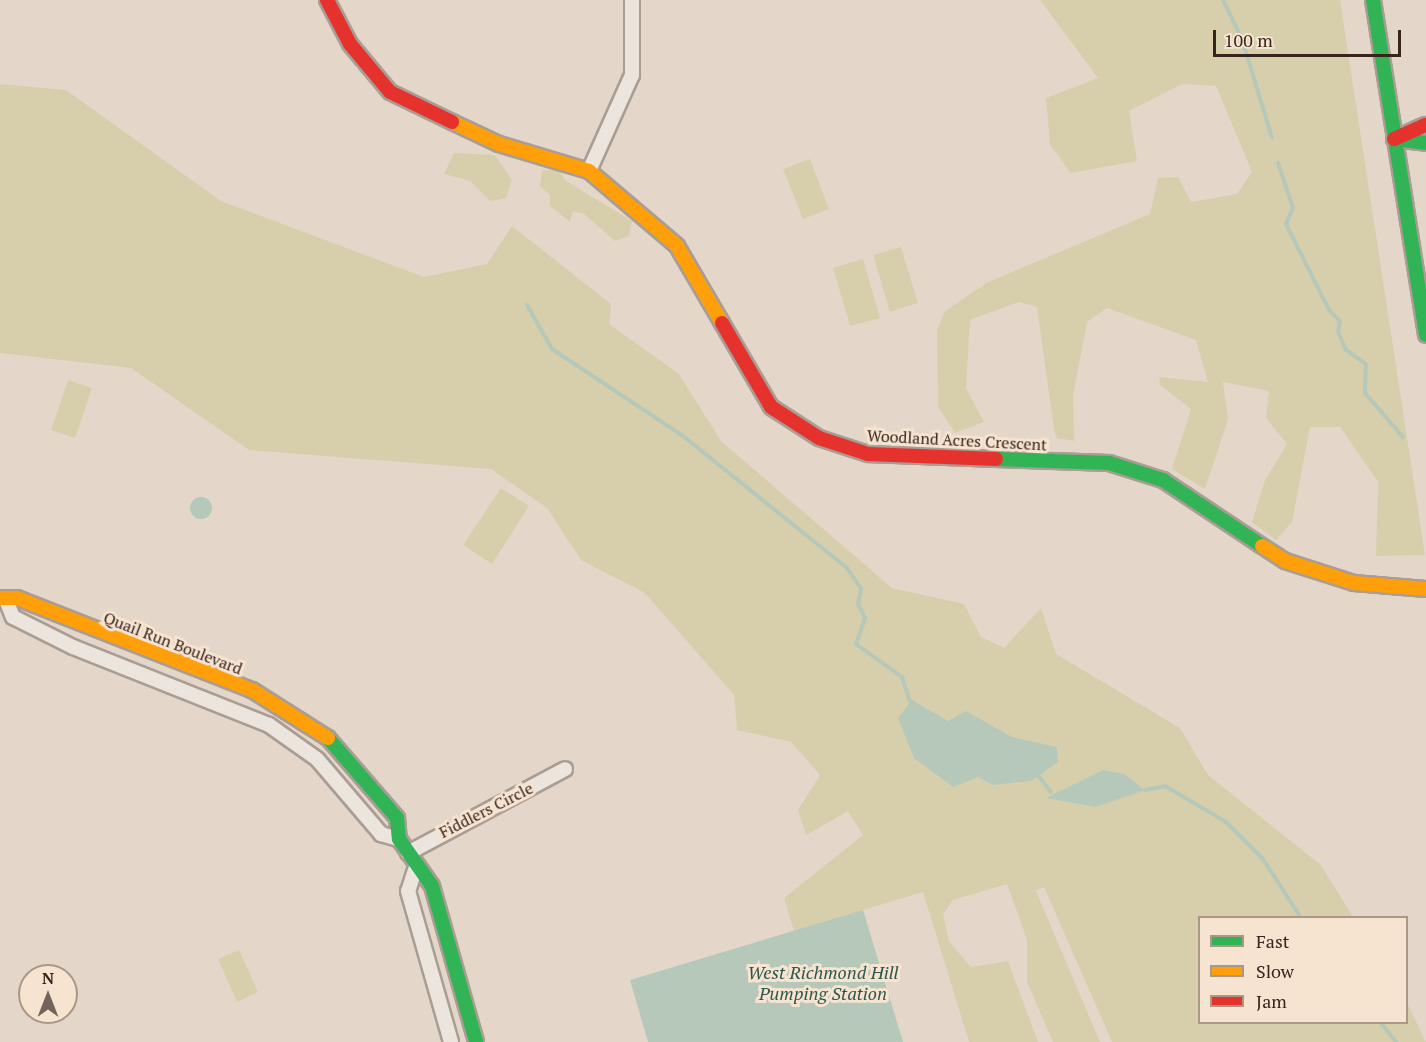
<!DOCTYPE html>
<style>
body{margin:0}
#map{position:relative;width:1426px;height:1042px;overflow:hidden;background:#e4d7ca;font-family:"PT Serif",serif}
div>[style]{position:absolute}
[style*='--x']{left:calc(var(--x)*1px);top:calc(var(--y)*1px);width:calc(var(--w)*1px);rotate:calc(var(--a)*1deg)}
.green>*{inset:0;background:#d7cfac}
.water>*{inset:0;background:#b6c8b9}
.round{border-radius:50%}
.stream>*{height:4px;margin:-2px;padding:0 2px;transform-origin:2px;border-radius:2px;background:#b6c8b9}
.roads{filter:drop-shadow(2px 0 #a99d94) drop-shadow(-2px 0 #a99d94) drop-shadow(0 2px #a99d94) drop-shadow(0 -2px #a99d94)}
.street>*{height:14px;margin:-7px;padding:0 7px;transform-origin:7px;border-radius:7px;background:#ece5dd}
.fast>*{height:14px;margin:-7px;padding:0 7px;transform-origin:7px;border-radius:7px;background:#30b455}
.slow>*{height:14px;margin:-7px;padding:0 7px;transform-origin:7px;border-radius:7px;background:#ff9f0a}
.jam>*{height:14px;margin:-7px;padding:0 7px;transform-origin:7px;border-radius:7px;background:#e5322d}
span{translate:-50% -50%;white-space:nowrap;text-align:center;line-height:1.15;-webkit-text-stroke:6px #f6e3d0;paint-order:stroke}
.street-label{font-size:16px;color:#38241d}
.water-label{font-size:18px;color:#2b584c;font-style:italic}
.legend{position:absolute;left:1198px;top:916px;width:210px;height:108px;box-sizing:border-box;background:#f6e3d0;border:2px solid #aa9788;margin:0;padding:8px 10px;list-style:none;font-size:18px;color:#38241d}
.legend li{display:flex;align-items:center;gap:12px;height:30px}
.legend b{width:30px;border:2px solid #aa9788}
.north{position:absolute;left:18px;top:964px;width:60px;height:60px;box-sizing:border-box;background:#f6e3d0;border:2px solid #aa9788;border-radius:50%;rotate:0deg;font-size:16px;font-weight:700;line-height:24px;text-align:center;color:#38241d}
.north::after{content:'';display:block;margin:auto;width:21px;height:27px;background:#74635a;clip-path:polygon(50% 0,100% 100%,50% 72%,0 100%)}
.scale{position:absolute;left:1213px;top:30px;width:188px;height:27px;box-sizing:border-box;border:3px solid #38241d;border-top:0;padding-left:8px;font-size:18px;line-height:21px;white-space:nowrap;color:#38241d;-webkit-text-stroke:4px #f6e3d0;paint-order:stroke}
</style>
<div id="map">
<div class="green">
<i style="clip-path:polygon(1040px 0,1340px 0,1425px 555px,1376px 556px,1378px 482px,1340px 427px,1310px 427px,1292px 522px,1276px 540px,1252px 522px,1265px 480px,1287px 444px,1266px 418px,1269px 391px,1223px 382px,1228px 419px,1205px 489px,1172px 469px,1191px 409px,1160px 385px,1159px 377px,1208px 382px,1196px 340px,1107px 308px,1087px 322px,1073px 396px,1074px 441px,1057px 438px,1054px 430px,1037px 307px,1019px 302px,970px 320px,966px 388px,984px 422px,955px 433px,938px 407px,937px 330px,945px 311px,988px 282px,1150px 214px,1158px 178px,1178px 177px,1191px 202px,1237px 194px,1252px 172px,1216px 86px,1182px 84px,1129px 111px,1137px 161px,1071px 173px,1050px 145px,1046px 98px,1098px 78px)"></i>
<i style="clip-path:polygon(0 84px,66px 90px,221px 201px,424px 277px,487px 264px,512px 226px,611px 304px,609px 324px,679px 374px,721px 441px,892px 588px,964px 604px,981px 637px,1004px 648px,1041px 608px,1056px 654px,1180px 728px,1208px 775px,1321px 865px,1353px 917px,1200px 918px,1200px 1022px,1406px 1022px,1407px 1003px,1426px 1042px,1112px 1042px,1044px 887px,1036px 891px,1100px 1042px,1053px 1042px,1027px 982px,1027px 940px,1007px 884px,953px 900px,943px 914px,949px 941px,971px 967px,1008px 961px,1038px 1042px,969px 1042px,923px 892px,794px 931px,784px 898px,863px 835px,848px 811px,806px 835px,798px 810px,820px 775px,791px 742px,737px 730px,734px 695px,645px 593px,581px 560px,547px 508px,491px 469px,249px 450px,131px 368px,0 353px)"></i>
<i style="clip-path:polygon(454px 153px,495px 155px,512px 180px,506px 198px,490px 201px,470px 181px,444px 174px)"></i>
<i style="clip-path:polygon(810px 159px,829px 209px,803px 219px,783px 169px)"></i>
<i style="clip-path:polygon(558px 169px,566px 181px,632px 221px,629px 236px,615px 241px,584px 214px,573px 211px,570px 222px,550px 206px,550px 195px,540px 186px,542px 171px)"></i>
<i style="clip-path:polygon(901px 247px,918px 303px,890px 312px,873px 255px)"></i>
<i style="clip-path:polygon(863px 259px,880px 318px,850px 326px,833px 268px)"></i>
<i style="clip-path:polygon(68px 380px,92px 388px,75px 438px,51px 430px)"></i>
<i style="clip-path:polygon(501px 488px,529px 506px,492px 564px,463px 545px)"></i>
<i style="clip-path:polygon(239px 950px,258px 992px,237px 1002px,218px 959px)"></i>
</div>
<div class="water">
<i class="round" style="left:190px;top:497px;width:22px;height:22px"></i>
<i style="clip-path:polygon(912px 700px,948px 721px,966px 711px,1012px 737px,1057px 747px,1058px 762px,1031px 781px,993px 785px,978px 777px,953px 787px,914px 758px,898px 718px)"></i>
<i style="clip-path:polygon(1103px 770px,1124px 774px,1145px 790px,1096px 807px,1046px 798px)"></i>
<i style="clip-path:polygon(863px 910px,903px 1042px,648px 1042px,630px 980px)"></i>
</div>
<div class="stream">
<i style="--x:1223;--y:0;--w:43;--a:64"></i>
<i style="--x:1242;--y:39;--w:103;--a:73.1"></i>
<i style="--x:1278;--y:163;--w:47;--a:71.6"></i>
<i style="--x:1293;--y:208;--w:17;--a:114"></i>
<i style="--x:1286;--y:224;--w:96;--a:63.4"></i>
<i style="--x:1329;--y:310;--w:16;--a:45"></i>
<i style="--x:1340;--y:321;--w:11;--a:100"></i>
<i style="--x:1338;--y:332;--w:20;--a:66"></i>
<i style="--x:1346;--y:350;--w:24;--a:35"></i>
<i style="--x:1366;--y:364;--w:29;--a:92"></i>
<i style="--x:1365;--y:393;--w:58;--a:49.2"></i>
<i style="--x:527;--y:305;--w:51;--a:60.4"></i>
<i style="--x:552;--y:349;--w:157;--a:33.6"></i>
<i style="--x:683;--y:436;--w:211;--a:38.8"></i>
<i style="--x:847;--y:568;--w:25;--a:56"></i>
<i style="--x:861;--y:589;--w:15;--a:101"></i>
<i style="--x:858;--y:604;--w:16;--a:63"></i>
<i style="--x:865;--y:618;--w:28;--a:109"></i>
<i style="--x:856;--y:644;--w:57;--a:35.7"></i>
<i style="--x:902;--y:677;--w:25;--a:72"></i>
<i style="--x:1038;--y:775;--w:21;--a:53"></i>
<i style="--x:1145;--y:790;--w:20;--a:-11"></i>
<i style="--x:1165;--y:786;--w:71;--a:30.5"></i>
<i style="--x:1226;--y:822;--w:52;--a:45"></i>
<i style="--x:1263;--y:859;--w:70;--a:57.2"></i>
<i style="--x:1380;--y:1022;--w:26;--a:51"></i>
</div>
<div class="roads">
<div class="street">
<i style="--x:589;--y:171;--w:105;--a:-65.9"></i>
<i style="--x:632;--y:75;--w:75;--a:-90"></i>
<i style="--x:6;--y:600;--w:18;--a:68"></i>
<i style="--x:13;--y:617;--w:67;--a:26.6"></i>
<i style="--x:73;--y:647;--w:211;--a:21.7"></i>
<i style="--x:269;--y:725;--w:59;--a:35.3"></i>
<i style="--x:317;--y:759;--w:99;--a:49.5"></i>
<i style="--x:381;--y:834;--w:19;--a:16"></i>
<i style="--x:408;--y:853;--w:178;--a:-28.1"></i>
<i style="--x:415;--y:870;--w:22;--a:108"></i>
<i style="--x:408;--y:891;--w:157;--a:74.1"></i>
</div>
<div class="fast">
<i style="--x:1373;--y:0;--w:339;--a:81"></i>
<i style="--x:1394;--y:139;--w:32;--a:7"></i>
<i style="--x:996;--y:459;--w:113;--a:2"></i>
<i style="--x:1109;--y:463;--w:57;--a:17.5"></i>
<i style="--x:1163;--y:480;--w:119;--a:33.7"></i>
<i style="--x:328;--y:738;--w:106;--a:49.2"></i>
<i style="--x:397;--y:818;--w:21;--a:85"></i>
<i style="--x:399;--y:839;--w:57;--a:54.9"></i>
<i style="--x:432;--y:886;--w:162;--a:74.2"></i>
</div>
<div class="slow">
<i style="--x:452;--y:122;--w:52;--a:25.1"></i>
<i style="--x:499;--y:144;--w:94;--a:16.7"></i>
<i style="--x:589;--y:171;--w:116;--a:40.4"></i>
<i style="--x:677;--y:246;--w:89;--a:59.7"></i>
<i style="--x:1262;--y:546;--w:27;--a:33"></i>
<i style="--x:1285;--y:561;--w:72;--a:17.7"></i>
<i style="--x:1354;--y:583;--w:72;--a:4.8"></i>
<i style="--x:0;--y:598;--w:17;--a:0"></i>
<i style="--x:17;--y:598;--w:252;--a:21.4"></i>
<i style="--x:252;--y:690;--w:90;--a:32.3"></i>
</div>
<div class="jam">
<i style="--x:327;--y:0;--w:50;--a:62.4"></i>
<i style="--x:350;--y:44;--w:62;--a:50.2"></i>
<i style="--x:390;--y:92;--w:69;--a:25.8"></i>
<i style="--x:1394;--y:139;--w:35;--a:-24"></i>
<i style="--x:722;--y:323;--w:97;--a:59.7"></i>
<i style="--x:771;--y:407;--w:57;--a:32.9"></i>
<i style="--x:819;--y:438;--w:52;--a:18.1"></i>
<i style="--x:868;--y:454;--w:128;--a:2.2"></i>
</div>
</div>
<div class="street-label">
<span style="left:957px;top:440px;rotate:3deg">Woodland Acres Crescent</span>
<span style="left:173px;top:643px;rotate:21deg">Quail Run Boulevard</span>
<span style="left:486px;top:810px;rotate:-27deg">Fiddlers Circle</span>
</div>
<div class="water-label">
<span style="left:823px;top:983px">West Richmond Hill<br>Pumping Station</span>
</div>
<ul class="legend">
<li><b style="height:8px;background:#30b455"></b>Fast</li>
<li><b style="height:8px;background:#ff9f0a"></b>Slow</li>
<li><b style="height:8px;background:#e5322d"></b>Jam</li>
</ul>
<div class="north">N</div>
<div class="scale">100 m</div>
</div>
